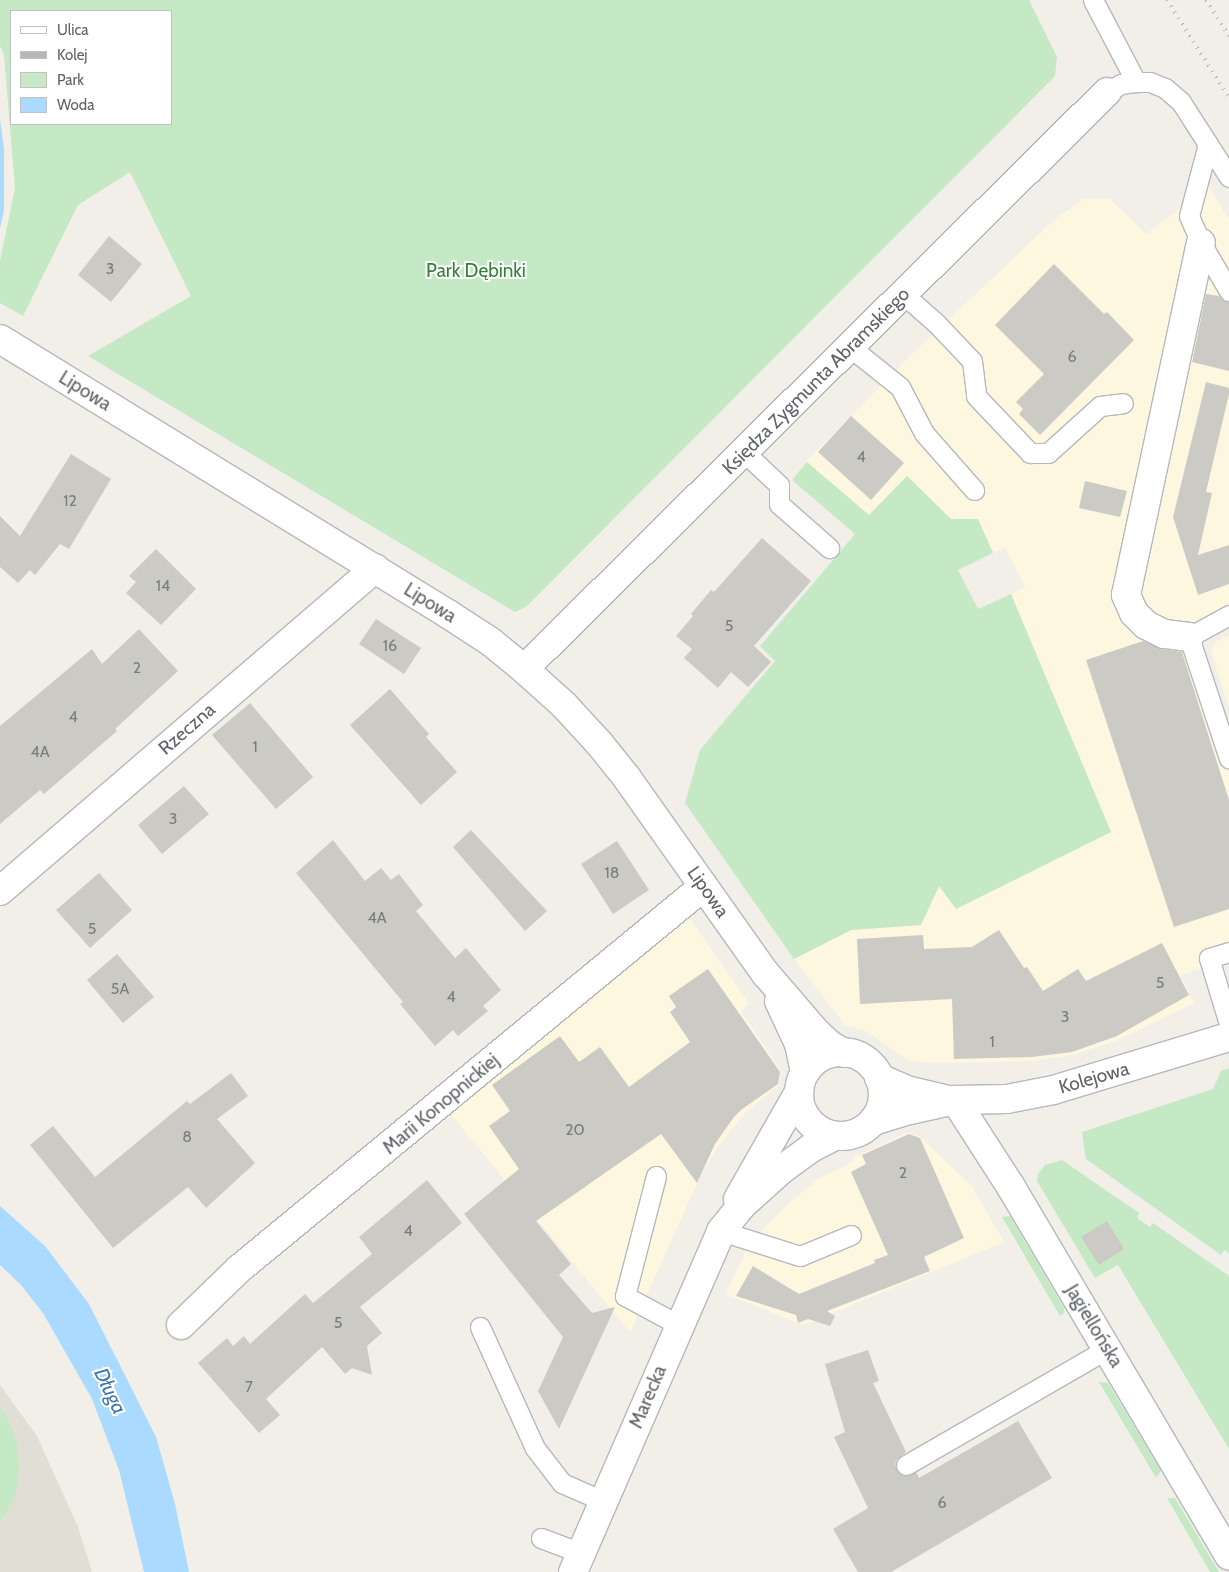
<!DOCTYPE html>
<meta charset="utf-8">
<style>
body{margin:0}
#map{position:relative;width:1229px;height:1572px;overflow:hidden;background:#f1efe8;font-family:Cabin,sans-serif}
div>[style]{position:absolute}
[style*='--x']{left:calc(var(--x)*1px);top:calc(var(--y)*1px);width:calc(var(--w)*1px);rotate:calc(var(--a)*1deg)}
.commercial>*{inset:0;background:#fef7e0}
.education>*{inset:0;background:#e1ded6}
.green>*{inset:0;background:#c5e8c5}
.water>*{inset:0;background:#aadaff}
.building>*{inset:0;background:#cccac5}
.roads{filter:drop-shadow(1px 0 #b5b8bc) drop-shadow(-1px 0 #b5b8bc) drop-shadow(0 1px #b5b8bc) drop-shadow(0 -1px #b5b8bc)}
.lane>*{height:19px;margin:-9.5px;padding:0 9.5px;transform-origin:9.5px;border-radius:9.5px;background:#fff}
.street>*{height:28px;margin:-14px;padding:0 14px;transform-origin:14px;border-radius:14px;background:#fff}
.secondary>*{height:28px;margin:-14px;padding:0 14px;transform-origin:14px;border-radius:14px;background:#fff}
.secondary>.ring{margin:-14px;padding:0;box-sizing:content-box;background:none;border:28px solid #fff;border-radius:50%}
.rail>*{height:4px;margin-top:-2px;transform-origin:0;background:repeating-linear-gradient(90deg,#b6b7b8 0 1px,transparent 0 7px)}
span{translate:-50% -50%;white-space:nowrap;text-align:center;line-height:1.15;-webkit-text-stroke:4px #fff;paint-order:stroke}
.number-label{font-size:16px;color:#7a7d7f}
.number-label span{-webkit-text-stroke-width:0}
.park-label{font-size:19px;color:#348238}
.street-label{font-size:19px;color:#5f6368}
.water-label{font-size:20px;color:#4174aa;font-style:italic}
.legend{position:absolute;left:10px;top:10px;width:162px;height:115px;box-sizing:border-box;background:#fff;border:1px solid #bfc1c3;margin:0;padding:6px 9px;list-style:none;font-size:15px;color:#5f6368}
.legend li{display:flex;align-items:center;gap:10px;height:25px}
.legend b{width:25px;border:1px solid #bfc1c3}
</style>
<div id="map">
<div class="commercial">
<i style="clip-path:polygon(1209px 187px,1229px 220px,1229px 606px,1195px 626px,1229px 734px,1229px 960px,1180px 975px,1194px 1003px,1118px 1040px,1072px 1055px,1032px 1061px,939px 1063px,909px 1061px,868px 1032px,845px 1025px,794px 959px,851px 930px,921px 925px,940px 886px,1111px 832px,1011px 594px,1025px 587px,1005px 547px,993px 553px,978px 519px,951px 519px,907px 476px,869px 515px,806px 462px,906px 360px,1054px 220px,1084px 199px,1110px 199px,1146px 234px)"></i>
<i style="clip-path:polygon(1229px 635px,1229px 708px,1211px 651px,1216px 642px)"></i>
<i style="clip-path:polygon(676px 919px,690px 919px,749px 1003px,741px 1012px,781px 1070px,779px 1085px,744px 1114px,719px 1145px,700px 1177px,630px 1332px,448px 1111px)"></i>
<i style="clip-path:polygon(908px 1132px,920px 1137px,971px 1185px,1004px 1242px,803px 1325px,726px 1294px,745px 1253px,763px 1229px,786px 1206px,818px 1179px,845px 1166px,857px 1156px)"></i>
</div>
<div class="education">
<i style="clip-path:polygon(0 1385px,37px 1436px,78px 1527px,92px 1572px,0 1572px)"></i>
</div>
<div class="green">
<i style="clip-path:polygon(evenodd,0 0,1029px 0,1057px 57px,1055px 76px,527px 606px,515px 612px,88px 356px,191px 296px,130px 172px,78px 205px,23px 316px,0 303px,0 261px,15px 188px,4px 55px,0 46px,0 0,11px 11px,171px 11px,171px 124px,11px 124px,11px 11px)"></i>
<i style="clip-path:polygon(807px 462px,869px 515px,907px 476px,951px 519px,978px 519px,993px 553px,958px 570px,978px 609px,1011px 594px,1111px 832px,956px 909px,939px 886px,921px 925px,851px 930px,794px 959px,685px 803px,700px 750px,775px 661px,760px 646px,855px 534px,792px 480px)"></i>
<i style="clip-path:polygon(1229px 1068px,1229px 1253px,1224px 1250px,1221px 1255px,1086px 1159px,1082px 1132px,1213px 1089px,1221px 1071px)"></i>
<i style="clip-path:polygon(1062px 1160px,1139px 1213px,1137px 1218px,1150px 1227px,1153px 1223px,1229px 1276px,1229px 1449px,1118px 1265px,1095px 1278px,1037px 1181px,1038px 1174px,1045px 1165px)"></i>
<i style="clip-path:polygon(1010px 1216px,1064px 1308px,1064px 1313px,1060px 1316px,1002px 1217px)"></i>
<i style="clip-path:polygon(1099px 1382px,1108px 1383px,1161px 1471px,1156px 1478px)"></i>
<i style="clip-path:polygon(0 1405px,13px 1429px,18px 1449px,19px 1473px,15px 1496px,0 1524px)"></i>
<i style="clip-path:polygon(1167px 1498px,1175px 1498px,1219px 1572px,1210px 1572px)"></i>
</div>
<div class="water">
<i style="clip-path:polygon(0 119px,4px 150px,4px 210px,0 228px)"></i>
<i style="clip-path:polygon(0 1206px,45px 1246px,89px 1304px,156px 1437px,175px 1504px,189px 1572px,144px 1572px,119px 1470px,92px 1399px,43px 1313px,21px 1285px,0 1265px)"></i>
</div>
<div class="building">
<i style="clip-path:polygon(109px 236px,142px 264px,111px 302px,78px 275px)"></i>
<i style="clip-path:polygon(1054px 264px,1104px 314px,1107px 312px,1134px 340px,1040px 435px,1019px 414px,1023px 409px,1016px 402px,1044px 374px,995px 325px)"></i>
<i style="clip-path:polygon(1206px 294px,1219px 296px,1223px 300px,1229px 302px,1229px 371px,1192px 362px)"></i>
<i style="clip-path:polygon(1206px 382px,1229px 388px,1229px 394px,1206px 492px,1212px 493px,1198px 555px,1229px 545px,1229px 584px,1198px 595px,1173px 517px)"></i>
<i style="clip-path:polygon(851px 416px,904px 463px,871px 500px,818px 452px)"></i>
<i style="clip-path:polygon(71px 454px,111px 479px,69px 549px,60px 544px,35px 575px,30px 570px,18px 583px,0 567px,0 516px,20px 536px)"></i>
<i style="clip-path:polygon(1085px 481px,1127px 491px,1120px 517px,1079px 508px)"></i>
<i style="clip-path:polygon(762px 538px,811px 581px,754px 646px,771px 662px,748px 687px,731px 672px,718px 688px,684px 658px,692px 649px,676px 636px,693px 616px,691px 614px,711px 590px,714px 592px)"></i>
<i style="clip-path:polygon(156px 549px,196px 589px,161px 625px,126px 593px,136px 582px,129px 576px)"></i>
<i style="clip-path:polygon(376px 619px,421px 648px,404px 674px,359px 644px)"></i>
<i style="clip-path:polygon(139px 629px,178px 671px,115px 729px,117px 731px,44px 794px,40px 790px,0 824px,0 726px,92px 649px,102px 664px)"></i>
<i style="clip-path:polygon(1143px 641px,1162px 649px,1182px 652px,1229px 800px,1229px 909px,1174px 927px,1086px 660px)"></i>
<i style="clip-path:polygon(390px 689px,429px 734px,426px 737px,457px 772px,421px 805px,350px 725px)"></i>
<i style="clip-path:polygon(250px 703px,313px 777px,276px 809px,212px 735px)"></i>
<i style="clip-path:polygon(184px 786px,209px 814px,162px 854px,138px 825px)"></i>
<i style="clip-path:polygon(471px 830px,547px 911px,525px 931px,453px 847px)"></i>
<i style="clip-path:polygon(333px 840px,365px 881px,381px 868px,391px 880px,399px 874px,423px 905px,416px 911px,455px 958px,466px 948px,501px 990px,483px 1006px,488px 1011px,458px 1036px,453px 1030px,435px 1046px,400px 1004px,403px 1002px,296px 873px)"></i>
<i style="clip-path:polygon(617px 841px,649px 890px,613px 914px,581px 864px)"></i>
<i style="clip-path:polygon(99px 873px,132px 910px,90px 948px,56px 910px)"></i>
<i style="clip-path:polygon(999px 930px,1024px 968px,1027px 967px,1043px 991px,1078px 969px,1086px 981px,1162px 943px,1189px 995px,1117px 1036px,1072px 1052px,1032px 1057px,954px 1059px,952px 999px,860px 1004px,857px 939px,923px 935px,924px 949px,972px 947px)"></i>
<i style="clip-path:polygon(117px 954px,154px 997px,123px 1023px,87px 980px)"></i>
<i style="clip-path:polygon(708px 969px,780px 1072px,778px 1084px,741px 1110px,734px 1117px,715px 1144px,697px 1183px,661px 1134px,536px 1221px,571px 1264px,559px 1275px,592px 1313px,615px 1307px,559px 1429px,538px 1391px,563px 1337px,464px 1214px,519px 1169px,489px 1126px,510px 1111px,492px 1085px,560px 1036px,579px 1062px,600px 1047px,629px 1087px,690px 1042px,670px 1012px,676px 1007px,669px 996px)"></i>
<i style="clip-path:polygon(231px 1073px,248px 1096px,217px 1119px,255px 1163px,206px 1208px,188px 1187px,113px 1248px,30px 1145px,53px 1126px,95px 1177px,187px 1101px,190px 1104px)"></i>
<i style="clip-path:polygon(909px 1134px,920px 1138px,964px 1238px,924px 1257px,930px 1271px,827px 1311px,835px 1316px,830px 1326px,808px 1319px,798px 1323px,796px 1315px,736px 1296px,753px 1266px,799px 1294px,875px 1263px,874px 1260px,888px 1255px,851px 1172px,866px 1164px,862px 1155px)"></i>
<i style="clip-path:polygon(427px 1180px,462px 1223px,360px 1307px,382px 1333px,367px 1346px,372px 1375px,352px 1368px,345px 1374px,322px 1347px,266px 1399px,280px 1415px,259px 1433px,198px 1363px,227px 1338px,233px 1346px,244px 1336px,250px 1344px,305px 1294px,313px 1303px,372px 1254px,359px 1237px)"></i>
<i style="clip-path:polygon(1107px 1221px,1124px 1249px,1099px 1265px,1081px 1237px)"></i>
<i style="clip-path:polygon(868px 1350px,879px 1381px,873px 1383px,906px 1452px,896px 1460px,895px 1465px,900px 1474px,906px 1476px,916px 1472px,919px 1478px,1018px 1421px,1052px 1478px,891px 1572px,858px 1572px,833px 1529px,868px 1508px,834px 1437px,845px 1432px,825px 1364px)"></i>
</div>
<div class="roads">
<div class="lane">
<i style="--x:1093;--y:0;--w:93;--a:62.3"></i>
<i style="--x:1107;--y:92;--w:16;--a:-30"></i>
<i style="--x:1121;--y:84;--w:15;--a:-8"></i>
<i style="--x:1136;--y:82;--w:14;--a:0"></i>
<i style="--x:1150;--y:82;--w:16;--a:22"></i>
<i style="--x:1165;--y:88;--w:21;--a:41"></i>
<i style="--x:1181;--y:102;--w:89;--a:57.4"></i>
<i style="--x:1208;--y:144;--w:74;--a:104.8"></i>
<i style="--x:1189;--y:216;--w:30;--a:66"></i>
<i style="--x:1201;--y:243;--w:56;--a:59.7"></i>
<i style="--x:903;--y:294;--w:44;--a:41.3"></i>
<i style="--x:936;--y:323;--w:52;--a:46.5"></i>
<i style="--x:972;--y:361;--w:35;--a:83"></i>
<i style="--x:976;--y:396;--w:79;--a:46.5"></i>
<i style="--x:1030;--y:453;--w:18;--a:0"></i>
<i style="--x:1048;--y:453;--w:70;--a:-42.1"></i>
<i style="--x:1100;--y:406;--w:23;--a:-7"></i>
<i style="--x:850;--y:347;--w:64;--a:38.7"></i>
<i style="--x:900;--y:387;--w:52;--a:62.4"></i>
<i style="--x:924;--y:433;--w:76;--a:48.7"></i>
<i style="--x:744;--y:452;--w:48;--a:43.3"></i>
<i style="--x:779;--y:485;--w:19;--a:90"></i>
<i style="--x:779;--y:504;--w:67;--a:41.3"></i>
<i style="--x:1229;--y:615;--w:46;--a:151.2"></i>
<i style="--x:1189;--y:637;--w:128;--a:71.8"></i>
<i style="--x:1229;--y:952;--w:21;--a:163"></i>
<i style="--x:1209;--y:958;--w:69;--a:73.1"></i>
<i style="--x:656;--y:1176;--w:124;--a:104.5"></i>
<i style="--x:625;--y:1296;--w:61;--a:28.2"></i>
<i style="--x:721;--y:1231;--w:83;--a:17.6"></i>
<i style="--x:800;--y:1256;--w:55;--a:-22.4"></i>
<i style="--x:480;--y:1327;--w:133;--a:65.6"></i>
<i style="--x:535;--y:1448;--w:44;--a:52.4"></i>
<i style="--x:562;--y:1483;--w:45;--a:23.7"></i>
<i style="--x:906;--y:1465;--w:232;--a:-30"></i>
<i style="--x:541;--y:1538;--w:43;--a:20.6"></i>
</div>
<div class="street">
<i style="--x:1189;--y:637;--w:25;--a:-173"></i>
<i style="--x:1164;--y:634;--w:20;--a:-153"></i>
<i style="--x:1146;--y:625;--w:17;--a:-135"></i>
<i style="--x:1134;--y:613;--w:20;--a:-114"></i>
<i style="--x:1126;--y:595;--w:360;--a:-78"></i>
<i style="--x:524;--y:669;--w:820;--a:-44.7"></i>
<i style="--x:0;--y:891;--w:495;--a:-40.7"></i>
<i style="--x:955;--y:1100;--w:103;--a:57.2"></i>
<i style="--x:1011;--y:1187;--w:428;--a:59.4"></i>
<i style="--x:181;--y:1325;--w:81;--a:-44"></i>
<i style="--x:239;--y:1269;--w:602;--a:-39.48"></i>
</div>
<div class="secondary">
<i style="--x:0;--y:339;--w:526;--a:31.54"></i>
<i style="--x:448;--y:614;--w:51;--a:33.1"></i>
<i style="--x:491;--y:642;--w:43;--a:39.3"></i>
<i style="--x:524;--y:669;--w:54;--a:42"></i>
<i style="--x:564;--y:705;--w:52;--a:47.4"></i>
<i style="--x:599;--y:743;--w:45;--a:51.3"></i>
<i style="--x:627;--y:778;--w:240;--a:54.7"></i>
<i style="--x:766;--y:974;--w:78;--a:49.2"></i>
<i style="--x:817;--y:1033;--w:18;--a:43"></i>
<i style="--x:830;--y:1045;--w:16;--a:30"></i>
<i style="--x:779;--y:1001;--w:47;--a:65.1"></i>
<i style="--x:799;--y:1044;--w:29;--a:78"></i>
<i class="ring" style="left:799px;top:1052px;width:56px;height:56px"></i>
<i style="--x:879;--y:1078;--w:34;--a:23"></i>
<i style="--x:910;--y:1091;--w:37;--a:13"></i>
<i style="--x:873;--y:1121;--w:39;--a:-17"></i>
<i style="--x:910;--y:1110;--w:46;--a:-12.5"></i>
<i style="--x:955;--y:1100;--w:52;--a:-1.1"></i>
<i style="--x:1007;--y:1099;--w:47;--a:-11.1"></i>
<i style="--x:1053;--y:1090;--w:184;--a:-16.8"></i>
<i style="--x:738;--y:1199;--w:123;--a:-60.3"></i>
<i style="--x:573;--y:1572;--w:372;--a:-66.5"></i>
<i style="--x:721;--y:1231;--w:33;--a:-51"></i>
<i style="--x:742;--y:1205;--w:52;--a:-41.9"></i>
<i style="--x:781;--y:1170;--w:37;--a:-36"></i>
<i style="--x:811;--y:1148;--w:27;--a:-27"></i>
</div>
</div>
<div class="rail">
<i style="--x:1167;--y:0;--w:116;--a:57.7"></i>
<i style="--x:1206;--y:0;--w:43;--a:57.4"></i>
</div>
<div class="number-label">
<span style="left:110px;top:269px">3</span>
<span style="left:1072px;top:357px">6</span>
<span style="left:861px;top:457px">4</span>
<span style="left:70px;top:501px">12</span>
<span style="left:163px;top:586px">14</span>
<span style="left:729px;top:626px">5</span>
<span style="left:390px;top:646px">16</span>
<span style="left:137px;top:668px">2</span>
<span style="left:73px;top:717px">4</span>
<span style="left:255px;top:747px">1</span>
<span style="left:40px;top:752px">4A</span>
<span style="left:173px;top:819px">3</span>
<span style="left:612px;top:873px">18</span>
<span style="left:377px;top:918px">4A</span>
<span style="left:92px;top:929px">5</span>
<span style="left:1160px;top:983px">5</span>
<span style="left:120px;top:989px">5A</span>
<span style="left:451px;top:997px">4</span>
<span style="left:1065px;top:1017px">3</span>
<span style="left:992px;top:1042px">1</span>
<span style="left:575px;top:1130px">20</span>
<span style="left:187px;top:1137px">8</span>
<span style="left:903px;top:1173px">2</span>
<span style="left:408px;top:1231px">4</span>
<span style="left:338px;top:1323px">5</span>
<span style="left:249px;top:1387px">7</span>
<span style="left:942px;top:1503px">6</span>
</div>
<div class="park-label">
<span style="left:476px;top:271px">Park Dębinki</span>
</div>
<div class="street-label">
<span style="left:816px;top:381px;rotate:-45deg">Księdza Zygmunta Abramskiego</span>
<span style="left:85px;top:391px;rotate:32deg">Lipowa</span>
<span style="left:430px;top:603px;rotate:32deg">Lipowa</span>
<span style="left:187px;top:729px;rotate:-41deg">Rzeczna</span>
<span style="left:708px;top:892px;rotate:55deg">Lipowa</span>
<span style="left:1094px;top:1078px;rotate:-16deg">Kolejowa</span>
<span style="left:441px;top:1104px;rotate:-40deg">Marii Konopnickiej</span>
<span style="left:1094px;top:1326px;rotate:59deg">Jagiellońska</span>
<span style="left:648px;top:1397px;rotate:-67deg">Marecka</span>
</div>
<div class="water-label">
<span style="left:110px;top:1391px;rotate:64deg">Długa</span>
</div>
<ul class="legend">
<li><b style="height:6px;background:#fff"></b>Ulica</li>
<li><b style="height:6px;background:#b6b7b8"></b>Kolej</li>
<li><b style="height:14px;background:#c5e8c5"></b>Park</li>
<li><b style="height:14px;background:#aadaff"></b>Woda</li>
</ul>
</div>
